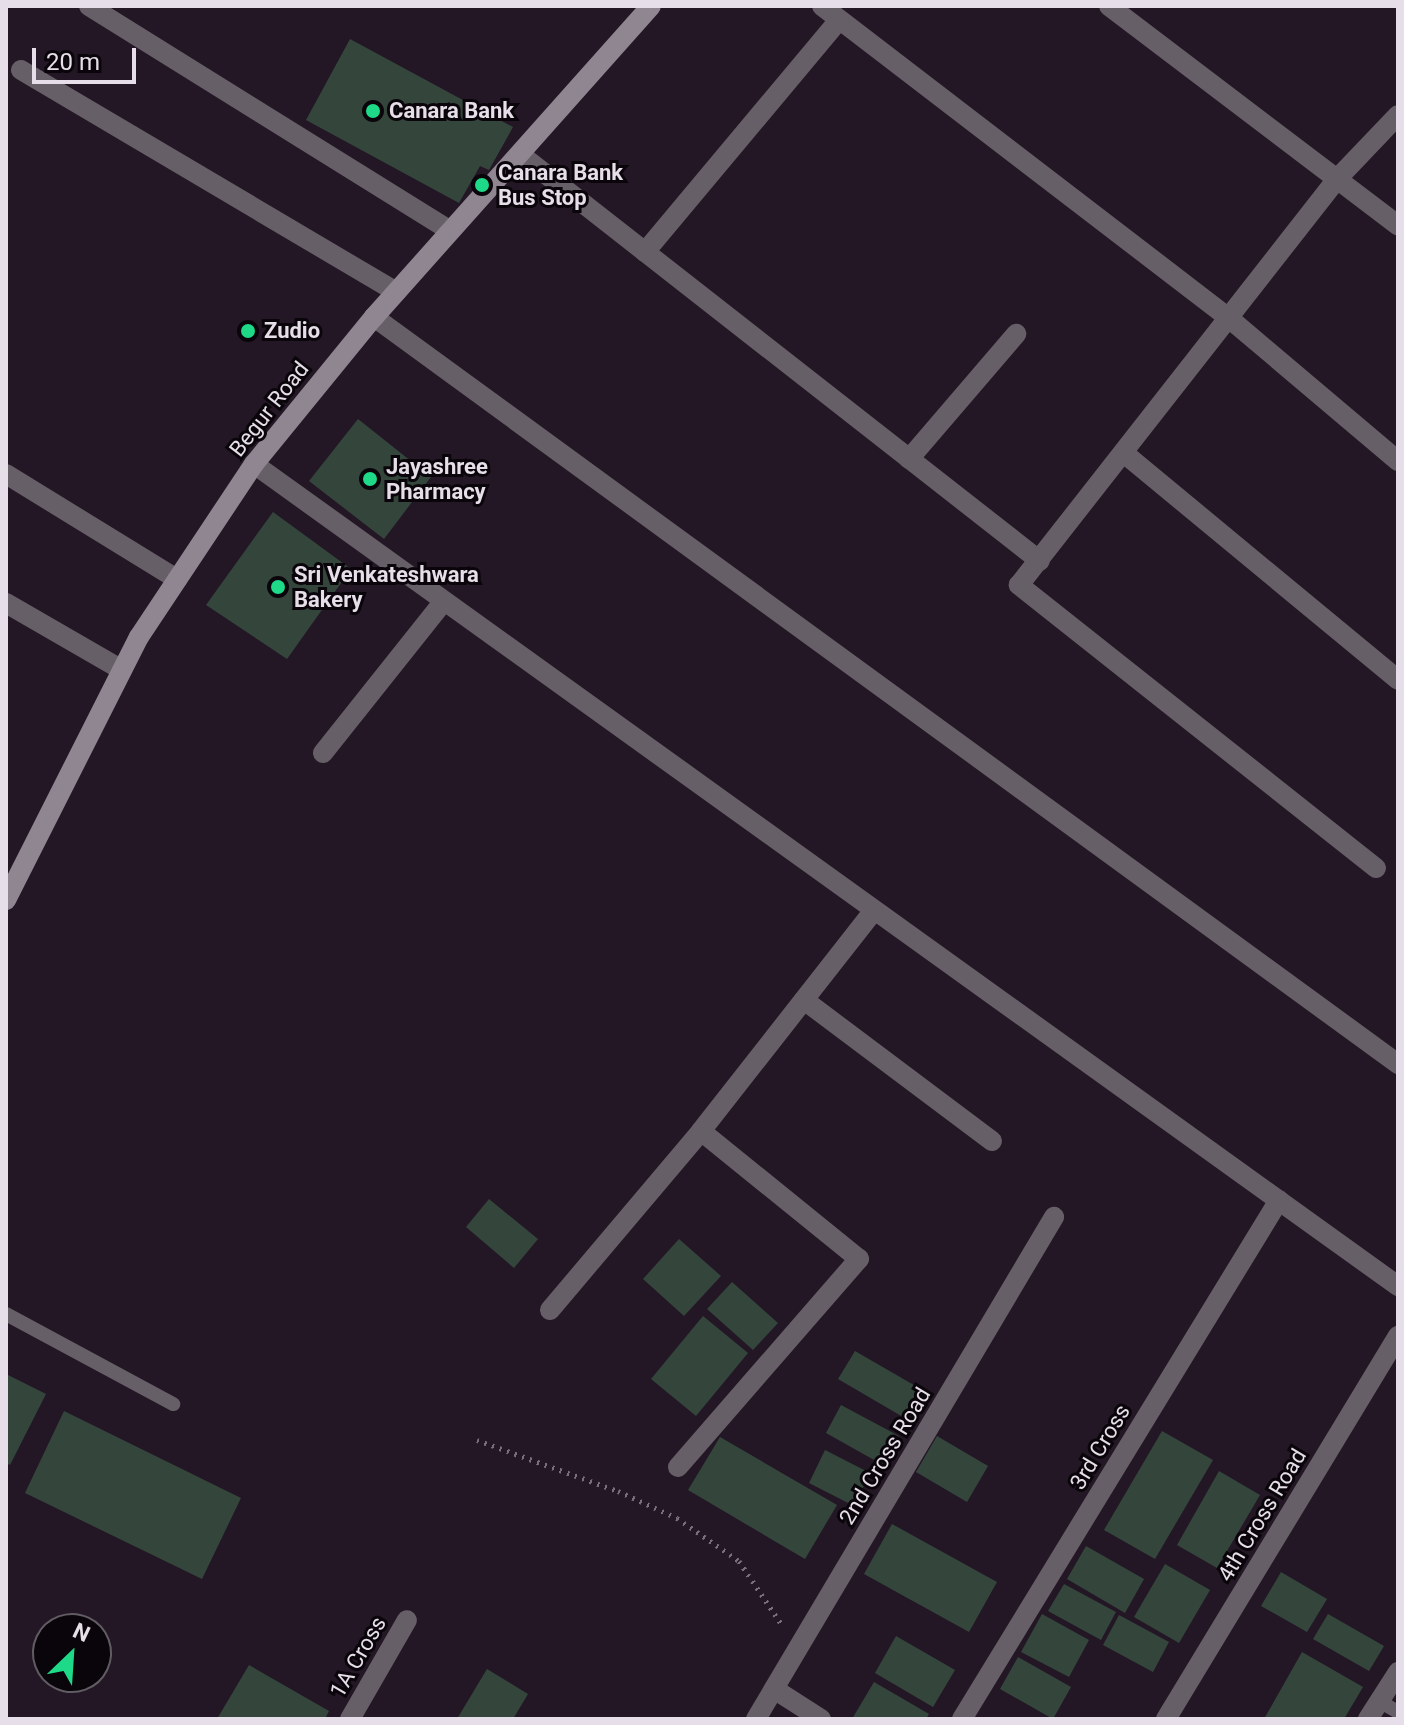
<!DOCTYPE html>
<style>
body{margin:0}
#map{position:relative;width:1404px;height:1725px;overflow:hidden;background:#231725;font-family:Roboto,sans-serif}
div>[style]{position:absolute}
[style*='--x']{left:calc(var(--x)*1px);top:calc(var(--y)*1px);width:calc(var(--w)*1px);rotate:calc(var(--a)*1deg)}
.building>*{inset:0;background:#34463b}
.path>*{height:5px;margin-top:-2.5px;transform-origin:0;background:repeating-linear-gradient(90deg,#796e7b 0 2px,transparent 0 8px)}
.service>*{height:14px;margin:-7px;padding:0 7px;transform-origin:7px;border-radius:7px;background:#665f67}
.minor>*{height:20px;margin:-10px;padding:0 10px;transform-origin:10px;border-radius:10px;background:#665f67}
.secondary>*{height:20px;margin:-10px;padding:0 10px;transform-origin:10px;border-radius:10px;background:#908692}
.dots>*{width:22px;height:22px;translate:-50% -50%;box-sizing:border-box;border:4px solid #09050a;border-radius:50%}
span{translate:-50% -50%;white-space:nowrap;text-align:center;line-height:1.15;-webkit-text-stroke:6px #09050a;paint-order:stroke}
.poi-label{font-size:22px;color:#e6dee8;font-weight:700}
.left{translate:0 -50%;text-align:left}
.street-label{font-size:22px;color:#e6dee8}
.frame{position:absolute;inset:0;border:8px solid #e6dee8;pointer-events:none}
.north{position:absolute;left:32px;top:1613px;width:80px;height:80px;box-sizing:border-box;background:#09050a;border:2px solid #615c63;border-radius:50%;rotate:25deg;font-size:22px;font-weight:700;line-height:32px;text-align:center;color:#e6dee8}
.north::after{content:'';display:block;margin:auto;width:28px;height:36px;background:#1dd988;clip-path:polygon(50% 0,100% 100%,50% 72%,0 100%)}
.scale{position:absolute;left:32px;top:48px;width:104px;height:36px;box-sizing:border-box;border:4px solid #e6dee8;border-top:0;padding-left:10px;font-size:24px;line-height:28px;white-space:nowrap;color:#e6dee8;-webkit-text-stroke:6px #09050a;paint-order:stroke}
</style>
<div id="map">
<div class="building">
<i style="clip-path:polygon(350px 39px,513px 127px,489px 170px,480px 166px,459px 203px,306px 120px)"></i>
<i style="clip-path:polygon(358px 419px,431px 477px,384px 539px,309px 481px)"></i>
<i style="clip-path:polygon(273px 512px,351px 569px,287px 659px,206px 605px)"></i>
<i style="clip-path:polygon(489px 1199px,538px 1239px,514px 1268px,466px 1227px)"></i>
<i style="clip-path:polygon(679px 1239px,721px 1276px,684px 1316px,643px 1279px)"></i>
<i style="clip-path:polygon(732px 1282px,778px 1323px,753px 1350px,707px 1309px)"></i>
<i style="clip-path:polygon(703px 1316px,748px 1353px,696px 1416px,651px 1379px)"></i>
<i style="clip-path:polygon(855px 1351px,919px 1388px,903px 1417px,838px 1379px)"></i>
<i style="clip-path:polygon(6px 1374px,46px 1394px,10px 1465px,6px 1463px)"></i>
<i style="clip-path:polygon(841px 1405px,899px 1436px,883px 1465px,826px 1433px)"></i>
<i style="clip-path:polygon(64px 1411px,241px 1498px,202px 1579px,25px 1493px)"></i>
<i style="clip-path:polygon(1162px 1431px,1213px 1460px,1155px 1559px,1104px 1530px)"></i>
<i style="clip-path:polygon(937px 1436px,988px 1466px,967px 1502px,916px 1472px)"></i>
<i style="clip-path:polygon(720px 1437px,837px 1505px,805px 1559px,688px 1490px)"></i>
<i style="clip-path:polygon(825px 1450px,870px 1473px,854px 1506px,809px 1483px)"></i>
<i style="clip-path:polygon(1219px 1471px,1260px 1495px,1217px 1568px,1177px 1545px)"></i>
<i style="clip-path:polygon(892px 1524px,997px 1582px,969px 1632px,864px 1574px)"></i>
<i style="clip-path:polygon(1086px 1546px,1144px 1579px,1125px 1613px,1067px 1579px)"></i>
<i style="clip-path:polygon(1165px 1564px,1210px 1590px,1179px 1643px,1134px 1617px)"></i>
<i style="clip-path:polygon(1281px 1572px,1327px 1599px,1307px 1632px,1261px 1606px)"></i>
<i style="clip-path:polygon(1064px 1584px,1116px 1612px,1101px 1640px,1048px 1611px)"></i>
<i style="clip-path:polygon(1042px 1614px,1089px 1640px,1069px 1677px,1021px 1652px)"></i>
<i style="clip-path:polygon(1328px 1614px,1384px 1646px,1369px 1671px,1313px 1639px)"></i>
<i style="clip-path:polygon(1119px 1615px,1169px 1642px,1153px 1672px,1103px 1645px)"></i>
<i style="clip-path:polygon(896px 1636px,955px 1670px,933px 1707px,875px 1673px)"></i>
<i style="clip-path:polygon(1302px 1652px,1363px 1687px,1344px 1719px,1264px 1719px)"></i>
<i style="clip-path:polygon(1018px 1657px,1071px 1687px,1053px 1719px,1000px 1689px)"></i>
<i style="clip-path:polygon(249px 1665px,329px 1711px,325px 1719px,217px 1719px)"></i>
<i style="clip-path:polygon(487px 1669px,528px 1694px,513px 1719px,457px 1719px)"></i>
<i style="clip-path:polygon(874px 1682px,929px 1714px,926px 1719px,852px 1719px)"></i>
</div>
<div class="path">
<i style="--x:477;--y:1440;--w:150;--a:19.9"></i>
<i style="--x:618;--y:1491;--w:65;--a:24.6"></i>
<i style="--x:677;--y:1518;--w:75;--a:34.7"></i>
<i style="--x:739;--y:1561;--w:77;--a:56.1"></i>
</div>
<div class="service">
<i style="--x:6;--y:1314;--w:190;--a:28.3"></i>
<i style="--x:1379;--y:1701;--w:22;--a:30"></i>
</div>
<div class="minor">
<i style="--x:89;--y:6;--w:425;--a:31.9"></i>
<i style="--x:822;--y:6;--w:514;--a:37.49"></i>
<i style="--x:1230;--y:319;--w:220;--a:40.2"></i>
<i style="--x:1109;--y:6;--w:363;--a:37.2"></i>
<i style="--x:21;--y:70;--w:436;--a:30.6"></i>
<i style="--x:520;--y:154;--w:660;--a:38.05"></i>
<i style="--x:645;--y:252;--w:302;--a:-50.1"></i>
<i style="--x:374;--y:317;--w:1268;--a:36.11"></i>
<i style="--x:1125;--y:454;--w:354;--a:39.6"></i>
<i style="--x:909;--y:459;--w:165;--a:-49.4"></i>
<i style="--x:254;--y:464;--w:1409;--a:35.7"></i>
<i style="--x:6;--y:474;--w:201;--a:31.6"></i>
<i style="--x:6;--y:603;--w:134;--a:30"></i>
<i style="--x:323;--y:753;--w:194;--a:-51.5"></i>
<i style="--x:1376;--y:868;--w:456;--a:-141.6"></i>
<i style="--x:1019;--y:585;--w:516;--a:-51.93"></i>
<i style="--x:1337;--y:179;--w:88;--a:-46.4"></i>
<i style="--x:804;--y:1000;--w:235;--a:36.9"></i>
<i style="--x:550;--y:1310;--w:234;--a:-49.8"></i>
<i style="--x:701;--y:1131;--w:278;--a:-51.9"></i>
<i style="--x:678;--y:1467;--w:276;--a:-49"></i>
<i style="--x:859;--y:1259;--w:203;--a:-141"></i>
<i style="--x:774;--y:1689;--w:56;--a:32.6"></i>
<i style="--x:350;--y:1719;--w:114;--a:-60.1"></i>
<i style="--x:756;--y:1719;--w:584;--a:-59.31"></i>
<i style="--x:962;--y:1719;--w:608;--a:-58.58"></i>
<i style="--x:1166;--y:1719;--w:448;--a:-58.8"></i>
<i style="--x:1368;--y:1719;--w:56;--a:-57.4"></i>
</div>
<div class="secondary">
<i style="--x:6;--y:900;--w:295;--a:-63.2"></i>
<i style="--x:139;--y:637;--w:208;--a:-56.4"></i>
<i style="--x:254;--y:464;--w:190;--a:-50.8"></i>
<i style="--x:374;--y:317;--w:416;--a:-48.3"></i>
</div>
<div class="dots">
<i style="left:373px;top:111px;background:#1dd988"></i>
<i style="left:482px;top:185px;background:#1dd988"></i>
<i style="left:248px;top:331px;background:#1dd988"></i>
<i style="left:370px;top:479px;background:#1dd988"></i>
<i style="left:278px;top:587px;background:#1dd988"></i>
</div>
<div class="poi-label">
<span class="left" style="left:389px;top:111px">Canara Bank</span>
<span class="left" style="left:498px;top:185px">Canara Bank<br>Bus Stop</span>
<span class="left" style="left:264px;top:331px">Zudio</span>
<span class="left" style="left:386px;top:479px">Jayashree<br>Pharmacy</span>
<span class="left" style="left:294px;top:587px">Sri Venkateshwara<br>Bakery</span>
</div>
<div class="street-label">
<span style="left:269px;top:409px;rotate:-52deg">Begur Road</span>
<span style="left:1100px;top:1447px;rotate:-59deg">3rd Cross</span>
<span style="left:885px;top:1456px;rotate:-59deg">2nd Cross Road</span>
<span style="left:1262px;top:1515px;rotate:-59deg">4th Cross Road</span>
<span style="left:358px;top:1657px;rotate:-60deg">1A Cross</span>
</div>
<div class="frame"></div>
<div class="north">N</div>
<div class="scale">20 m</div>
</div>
